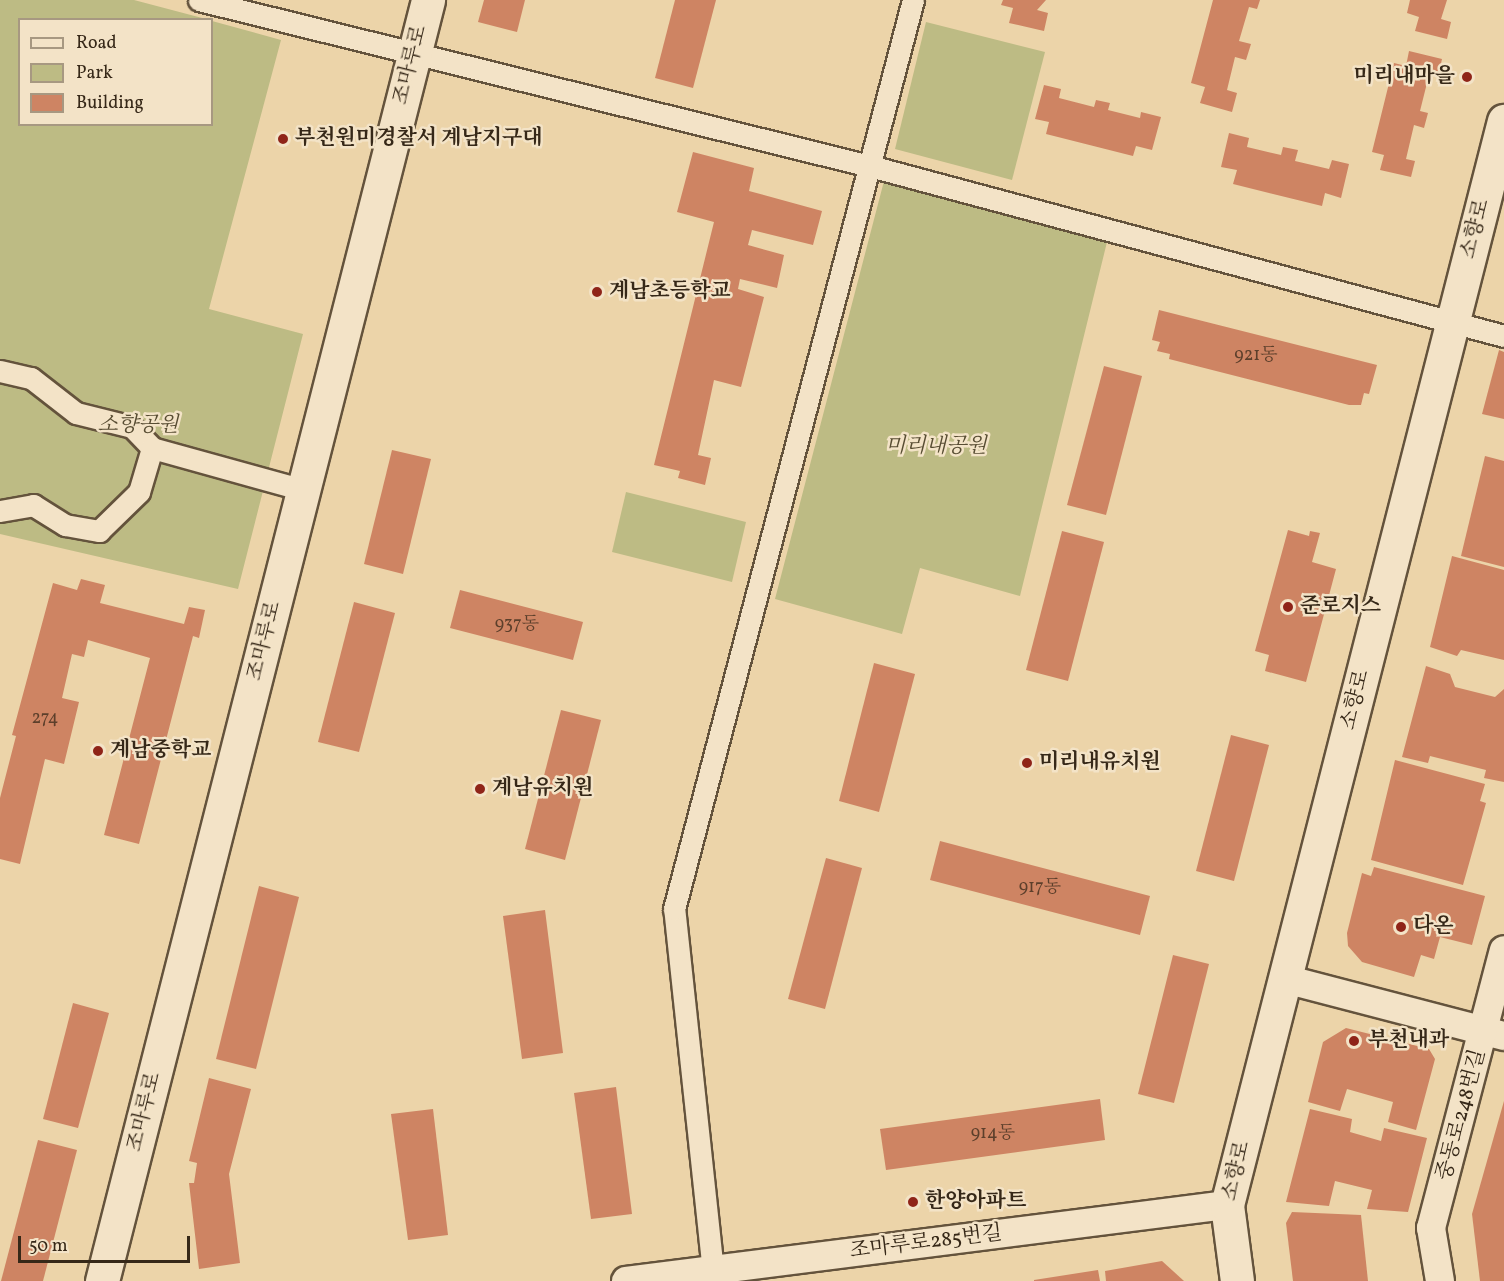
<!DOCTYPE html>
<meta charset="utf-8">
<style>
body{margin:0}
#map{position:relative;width:1504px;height:1281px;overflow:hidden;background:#ecd4a9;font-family:Vollkorn,"Noto Serif KR",serif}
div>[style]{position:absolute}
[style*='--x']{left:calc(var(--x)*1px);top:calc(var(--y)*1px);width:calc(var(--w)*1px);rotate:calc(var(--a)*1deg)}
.green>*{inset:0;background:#bdbb84}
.building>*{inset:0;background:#ce8463}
.roads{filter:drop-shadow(2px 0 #64533c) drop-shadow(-2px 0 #64533c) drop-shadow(0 2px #64533c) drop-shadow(0 -2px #64533c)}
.pedestrian>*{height:21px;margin:-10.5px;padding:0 10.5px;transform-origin:10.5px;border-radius:10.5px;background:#f3e3c7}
.minor>*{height:28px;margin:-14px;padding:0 14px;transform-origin:14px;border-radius:14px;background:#f3e3c7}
.tertiary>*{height:33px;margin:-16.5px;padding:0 16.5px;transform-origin:16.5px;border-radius:16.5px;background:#f3e3c7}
.dots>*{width:16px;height:16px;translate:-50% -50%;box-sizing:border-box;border:3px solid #f3e3c7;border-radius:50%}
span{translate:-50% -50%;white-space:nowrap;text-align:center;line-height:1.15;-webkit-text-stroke:5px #f3e3c7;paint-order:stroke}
.number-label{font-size:18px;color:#5c3f2b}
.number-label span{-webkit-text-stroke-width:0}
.street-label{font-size:21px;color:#362818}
.poi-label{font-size:21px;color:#362818;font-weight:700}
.right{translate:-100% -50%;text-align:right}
.left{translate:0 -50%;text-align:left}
.park-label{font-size:21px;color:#584d33;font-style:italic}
.legend{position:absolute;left:18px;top:18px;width:195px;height:108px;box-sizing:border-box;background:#f3e3c7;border:2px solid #a79881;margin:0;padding:8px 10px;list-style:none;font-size:18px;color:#362818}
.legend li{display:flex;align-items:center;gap:12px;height:30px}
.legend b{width:30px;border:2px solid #a79881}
.scale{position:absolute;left:18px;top:1236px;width:172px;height:27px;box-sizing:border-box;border:3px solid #362818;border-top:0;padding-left:8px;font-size:18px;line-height:21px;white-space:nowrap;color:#362818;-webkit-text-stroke:4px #f3e3c7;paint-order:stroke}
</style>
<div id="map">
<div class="green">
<i style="clip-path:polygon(0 0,134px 0,206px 19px,20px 20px,20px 124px,212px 124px,212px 21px,281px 40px,209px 309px,303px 334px,238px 589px,0 534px)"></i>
<i style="clip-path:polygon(926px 22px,1045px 52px,1012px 180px,895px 149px)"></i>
<i style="clip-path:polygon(884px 181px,1107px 242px,1020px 596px,920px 568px,902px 634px,775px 599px)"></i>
<i style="clip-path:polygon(626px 492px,746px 522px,732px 582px,612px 552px)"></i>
</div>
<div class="building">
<i style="clip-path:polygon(484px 0,525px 0,517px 32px,478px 22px)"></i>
<i style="clip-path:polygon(675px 0,716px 0,693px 88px,655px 78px)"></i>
<i style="clip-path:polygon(1003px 0,1046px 0,1037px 10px,1048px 13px,1044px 31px,1009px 23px,1013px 8px,1001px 5px)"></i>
<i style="clip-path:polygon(1213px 0,1260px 0,1257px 9px,1249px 7px,1239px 41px,1251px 44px,1246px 60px,1235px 57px,1227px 90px,1237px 93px,1232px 112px,1200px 103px,1205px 87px,1191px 83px)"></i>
<i style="clip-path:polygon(1410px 0,1447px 0,1441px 19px,1451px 22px,1447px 39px,1415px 31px,1419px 17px,1407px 13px)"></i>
<i style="clip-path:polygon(1409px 51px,1442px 59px,1438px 77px,1429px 75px,1420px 111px,1428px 113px,1424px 128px,1414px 125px,1406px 159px,1415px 161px,1411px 177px,1380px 170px,1384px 155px,1372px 152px,1394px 63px,1406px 66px)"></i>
<i style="clip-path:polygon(1044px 85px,1061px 89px,1059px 98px,1094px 107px,1096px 100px,1110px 103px,1108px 110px,1140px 118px,1141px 112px,1161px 117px,1152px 150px,1136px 146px,1133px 156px,1046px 134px,1049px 122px,1035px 119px)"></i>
<i style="clip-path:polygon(1229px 133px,1249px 138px,1247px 147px,1281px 155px,1283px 147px,1298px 150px,1295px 161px,1329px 169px,1332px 160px,1349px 164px,1341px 198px,1325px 193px,1322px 206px,1233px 184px,1237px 170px,1221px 167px)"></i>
<i style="clip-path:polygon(693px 152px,754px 168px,749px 191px,822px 211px,813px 245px,752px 230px,748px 245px,784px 255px,777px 288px,740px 279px,738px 289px,764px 297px,741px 387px,714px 380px,698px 455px,711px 458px,705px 485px,678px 478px,680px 471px,654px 465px,714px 222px,677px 212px)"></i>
<i style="clip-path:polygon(1159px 310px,1377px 365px,1369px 394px,1364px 393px,1361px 405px,1349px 405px,1169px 359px,1170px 354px,1157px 351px,1160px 342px,1152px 340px)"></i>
<i style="clip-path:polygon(1499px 350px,1504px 352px,1504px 419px,1482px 414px)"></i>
<i style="clip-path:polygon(1104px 366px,1142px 376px,1106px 515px,1067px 505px)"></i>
<i style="clip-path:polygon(392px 450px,431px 459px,403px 574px,364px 564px)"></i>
<i style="clip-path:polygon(1485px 456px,1504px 461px,1504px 567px,1461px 556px)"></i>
<i style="clip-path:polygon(1288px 530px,1309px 536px,1310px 531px,1320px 533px,1312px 562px,1336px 569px,1306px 682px,1265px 671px,1269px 655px,1255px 651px)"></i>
<i style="clip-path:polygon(1062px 531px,1104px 542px,1068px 681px,1026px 670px)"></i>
<i style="clip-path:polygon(1452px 556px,1504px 570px,1504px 660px,1461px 650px,1457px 656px,1430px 647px)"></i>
<i style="clip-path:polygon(81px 579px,105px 585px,100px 603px,184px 624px,189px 607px,205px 610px,199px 638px,193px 636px,139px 844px,104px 835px,150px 658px,88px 640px,84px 657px,72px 654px,62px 698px,79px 702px,64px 764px,45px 759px,20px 864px,0 859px,0 798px,16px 736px,12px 735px,53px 583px,77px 590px)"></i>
<i style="clip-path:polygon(460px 590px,583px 622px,573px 660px,450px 628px)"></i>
<i style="clip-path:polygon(354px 602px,395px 613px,359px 752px,318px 742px)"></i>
<i style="clip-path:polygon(874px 663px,915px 674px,879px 812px,839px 801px)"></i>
<i style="clip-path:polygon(1426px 666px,1450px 674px,1455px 687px,1495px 697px,1504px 689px,1504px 782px,1484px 778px,1486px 770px,1430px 756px,1428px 763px,1402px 757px)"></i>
<i style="clip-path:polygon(561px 710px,601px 720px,565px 860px,525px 849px)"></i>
<i style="clip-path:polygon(1231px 735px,1269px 745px,1234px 881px,1196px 871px)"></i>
<i style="clip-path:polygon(1395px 760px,1485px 784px,1480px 801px,1486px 803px,1463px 885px,1371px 860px)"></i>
<i style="clip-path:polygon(940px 841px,1150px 896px,1140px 935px,930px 880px)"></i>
<i style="clip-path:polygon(826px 858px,862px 868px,825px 1009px,788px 999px)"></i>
<i style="clip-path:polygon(1374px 867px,1485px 896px,1472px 945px,1440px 937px,1434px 959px,1421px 955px,1414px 977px,1362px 962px,1348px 946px,1347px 933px,1362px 873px,1371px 876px)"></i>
<i style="clip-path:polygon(259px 886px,299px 897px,256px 1069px,216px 1059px)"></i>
<i style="clip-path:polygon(545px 910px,563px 1053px,522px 1059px,503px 916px)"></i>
<i style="clip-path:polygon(1173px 955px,1209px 964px,1174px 1103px,1138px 1094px)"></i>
<i style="clip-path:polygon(73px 1003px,109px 1013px,78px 1128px,43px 1119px)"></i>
<i style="clip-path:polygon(1346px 1028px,1429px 1049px,1435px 1059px,1416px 1130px,1388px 1122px,1393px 1102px,1347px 1089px,1340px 1111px,1308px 1102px,1323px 1042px)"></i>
<i style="clip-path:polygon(209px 1078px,251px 1089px,229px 1174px,240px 1263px,199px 1269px,189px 1183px,194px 1183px,197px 1163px,189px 1161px)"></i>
<i style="clip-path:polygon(616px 1087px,632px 1214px,591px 1219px,574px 1093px)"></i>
<i style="clip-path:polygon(1100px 1099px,1105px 1140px,886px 1170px,880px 1129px)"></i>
<i style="clip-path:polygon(1504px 1101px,1504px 1281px,1480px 1281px,1472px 1214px)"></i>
<i style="clip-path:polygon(433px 1109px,448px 1235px,408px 1240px,391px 1114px)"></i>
<i style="clip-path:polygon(1310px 1109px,1352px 1119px,1350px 1132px,1381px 1141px,1384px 1128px,1427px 1138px,1408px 1212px,1367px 1209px,1372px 1190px,1335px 1181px,1329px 1206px,1286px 1202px)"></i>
<i style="clip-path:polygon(38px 1140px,77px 1150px,43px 1281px,1px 1281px)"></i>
<i style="clip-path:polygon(1292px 1212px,1361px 1215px,1368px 1281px,1293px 1281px,1286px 1223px)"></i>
<i style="clip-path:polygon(1162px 1261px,1184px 1281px,1106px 1281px,1105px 1271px)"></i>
<i style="clip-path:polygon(1098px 1270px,1100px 1281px,1034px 1281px,1034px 1280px)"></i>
</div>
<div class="roads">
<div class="pedestrian">
<i style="--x:199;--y:0;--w:691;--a:13.9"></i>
<i style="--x:870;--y:166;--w:656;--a:15.01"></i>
<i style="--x:0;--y:371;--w:32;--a:13"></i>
<i style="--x:31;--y:378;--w:57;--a:37.9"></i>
<i style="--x:76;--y:413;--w:58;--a:14"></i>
<i style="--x:132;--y:427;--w:29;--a:46"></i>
<i style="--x:152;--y:448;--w:157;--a:15.5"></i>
<i style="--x:0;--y:511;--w:34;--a:-10"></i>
<i style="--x:33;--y:505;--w:38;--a:32"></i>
<i style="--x:65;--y:525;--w:35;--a:10"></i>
<i style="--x:99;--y:531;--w:56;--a:-44.3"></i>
<i style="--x:139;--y:492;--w:46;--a:-73.5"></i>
<i style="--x:714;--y:1281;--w:374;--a:-96.1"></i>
<i style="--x:674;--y:909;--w:940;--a:-75.27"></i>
</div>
<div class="minor">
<i style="--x:1285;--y:979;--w:226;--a:14.6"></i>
<i style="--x:626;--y:1281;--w:606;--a:-7.21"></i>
<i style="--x:1440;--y:1281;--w:54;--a:-99.6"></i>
<i style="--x:1431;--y:1228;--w:287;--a:-75.3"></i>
</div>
<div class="tertiary">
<i style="--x:102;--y:1281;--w:1322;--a:-75.72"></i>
<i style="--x:1237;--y:1281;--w:77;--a:-97.5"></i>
<i style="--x:1227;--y:1205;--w:1119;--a:-75.67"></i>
</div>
</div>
<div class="dots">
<i style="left:1467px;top:77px;background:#8f2418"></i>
<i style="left:283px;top:139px;background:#8f2418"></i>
<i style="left:597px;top:292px;background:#8f2418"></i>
<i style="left:1288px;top:607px;background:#8f2418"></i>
<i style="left:98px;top:751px;background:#8f2418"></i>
<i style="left:1027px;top:763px;background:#8f2418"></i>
<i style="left:480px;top:789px;background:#8f2418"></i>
<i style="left:1401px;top:927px;background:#8f2418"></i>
<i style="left:1354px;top:1041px;background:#8f2418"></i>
<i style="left:913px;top:1202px;background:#8f2418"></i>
</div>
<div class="number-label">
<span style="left:1256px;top:356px">921동</span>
<span style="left:517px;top:625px">937동</span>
<span style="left:45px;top:719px">274</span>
<span style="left:1040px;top:888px">917동</span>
<span style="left:993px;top:1134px">914동</span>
</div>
<div class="street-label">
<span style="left:411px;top:65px;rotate:-76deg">조마루로</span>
<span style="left:1476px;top:229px;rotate:-76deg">소향로</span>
<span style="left:265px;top:641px;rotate:-76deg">조마루로</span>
<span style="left:1356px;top:700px;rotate:-76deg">소향로</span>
<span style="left:145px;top:1112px;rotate:-76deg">조마루로</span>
<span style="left:1462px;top:1115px;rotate:-75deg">중동로248번길</span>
<span style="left:1237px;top:1171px;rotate:-77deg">소향로</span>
<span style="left:926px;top:1243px;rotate:-7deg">조마루로285번길</span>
</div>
<div class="poi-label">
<span class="right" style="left:1455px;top:77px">미리내마을</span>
<span class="left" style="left:295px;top:139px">부천원미경찰서 계남지구대</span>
<span class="left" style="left:609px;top:292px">계남초등학교</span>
<span class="left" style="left:1300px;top:607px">준로지스</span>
<span class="left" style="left:110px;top:751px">계남중학교</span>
<span class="left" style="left:1039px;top:763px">미리내유치원</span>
<span class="left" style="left:492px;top:789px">계남유치원</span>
<span class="left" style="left:1413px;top:927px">다온</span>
<span class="left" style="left:1368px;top:1041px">부천내과</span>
<span class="left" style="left:925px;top:1202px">한양아파트</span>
</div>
<div class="park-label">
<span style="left:138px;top:426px">소향공원</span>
<span style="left:936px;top:447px">미리내공원</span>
</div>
<ul class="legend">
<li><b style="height:8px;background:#f3e3c7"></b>Road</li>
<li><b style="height:16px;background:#bdbb84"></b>Park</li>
<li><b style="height:16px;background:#ce8463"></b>Building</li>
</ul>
<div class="scale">50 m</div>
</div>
